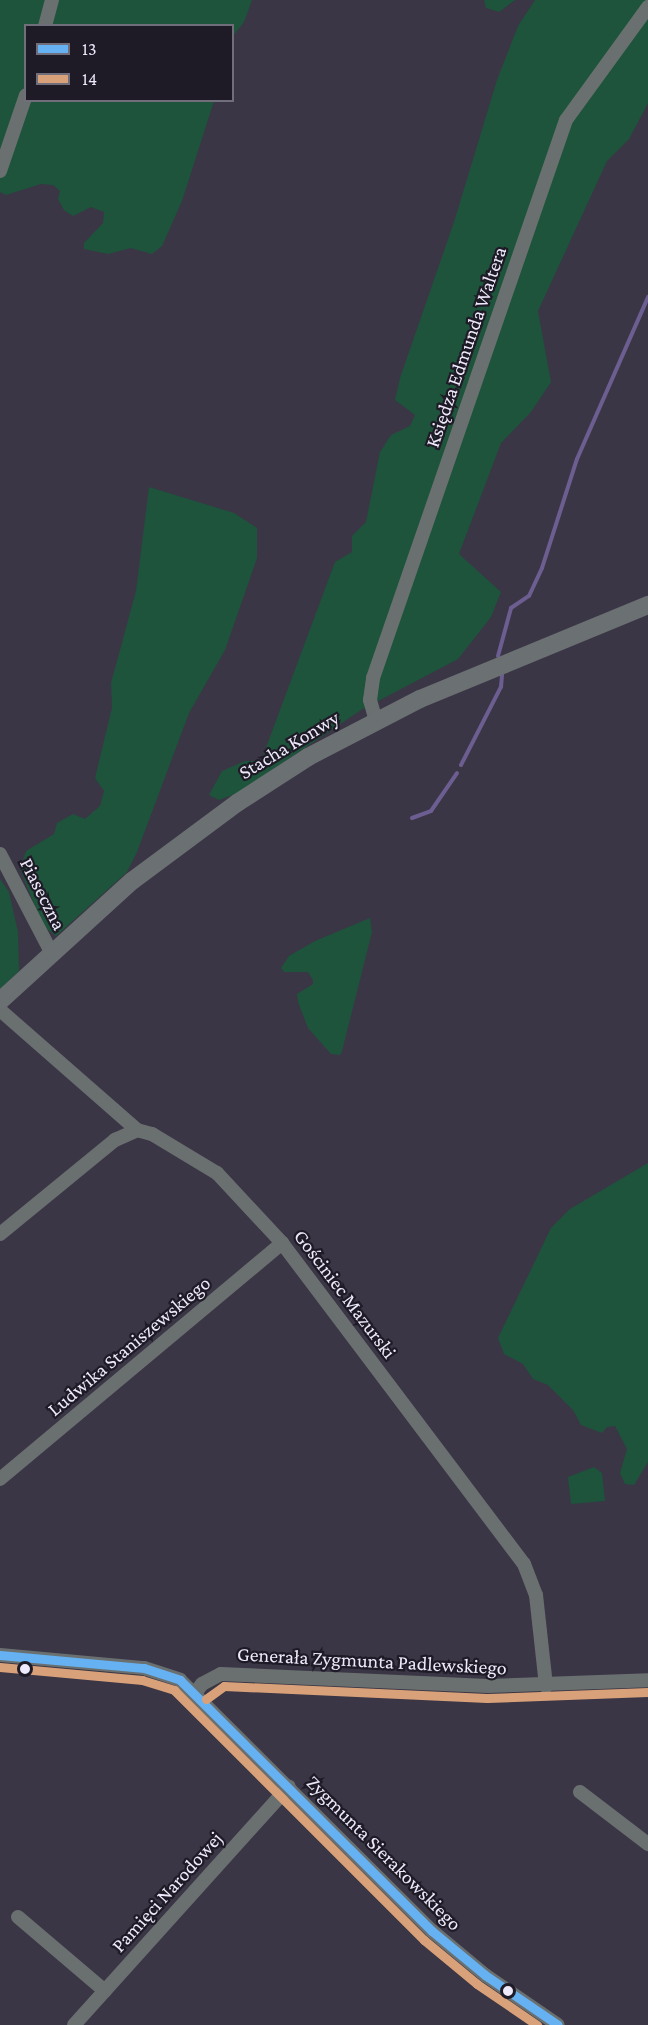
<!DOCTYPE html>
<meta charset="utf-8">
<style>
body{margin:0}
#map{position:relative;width:648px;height:2025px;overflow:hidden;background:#3a3645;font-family:"Crimson Pro",serif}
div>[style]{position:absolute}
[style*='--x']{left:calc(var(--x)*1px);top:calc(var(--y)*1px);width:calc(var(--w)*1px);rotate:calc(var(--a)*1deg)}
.green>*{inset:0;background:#1d543b}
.stream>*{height:4px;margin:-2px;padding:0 2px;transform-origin:2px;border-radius:2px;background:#6c5e91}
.minor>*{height:14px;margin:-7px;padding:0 7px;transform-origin:7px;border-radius:7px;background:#6a7070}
.major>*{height:18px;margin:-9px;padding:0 9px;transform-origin:9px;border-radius:9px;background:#6b7073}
.bus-1>*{height:9px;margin:-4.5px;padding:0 4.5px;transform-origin:4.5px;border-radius:4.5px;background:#66b1f2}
.bus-2>*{height:9px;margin:-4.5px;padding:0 4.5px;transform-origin:4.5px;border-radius:4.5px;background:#d9a179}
.dots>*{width:16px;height:16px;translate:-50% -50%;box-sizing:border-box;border:3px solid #1e1b27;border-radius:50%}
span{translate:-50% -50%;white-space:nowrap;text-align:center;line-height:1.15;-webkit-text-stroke:4.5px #1e1b27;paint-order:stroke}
.street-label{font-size:20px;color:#eeeafb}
.legend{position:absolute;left:24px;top:24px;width:210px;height:78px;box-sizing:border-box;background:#1e1b27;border:2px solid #716e7c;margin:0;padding:8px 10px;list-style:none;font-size:18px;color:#eeeafb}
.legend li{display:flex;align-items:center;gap:12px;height:30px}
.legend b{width:30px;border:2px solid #716e7c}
</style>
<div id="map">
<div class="green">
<i style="clip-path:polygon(0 0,252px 0,244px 22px,233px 36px,232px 26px,26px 26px,26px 100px,214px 101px,182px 201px,162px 246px,152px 254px,131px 248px,108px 254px,84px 249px,84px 243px,103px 223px,104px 212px,91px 207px,73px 216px,64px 210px,58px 199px,60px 191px,53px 185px,41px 184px,6px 195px,0 192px)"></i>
<i style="clip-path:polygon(484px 0,515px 0,499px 12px,486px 8px)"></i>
<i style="clip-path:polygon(535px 0,648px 0,648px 103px,629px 139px,607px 161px,538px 311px,551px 382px,531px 412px,501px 443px,459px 554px,501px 592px,491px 617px,458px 659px,361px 710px,238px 793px,219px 800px,209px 795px,222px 771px,245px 761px,261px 761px,335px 562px,352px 552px,352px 536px,366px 522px,380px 452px,391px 435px,410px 426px,415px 415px,395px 400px,400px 378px,454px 222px,497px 80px,518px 26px)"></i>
<i style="clip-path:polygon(149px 487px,234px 513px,257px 528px,257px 558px,225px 650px,189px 713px,137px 852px,127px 872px,56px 936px,43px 926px,20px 869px,26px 851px,54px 834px,57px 823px,73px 814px,85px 819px,100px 806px,104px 791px,95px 778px,112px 708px,111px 683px,136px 591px)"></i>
<i style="clip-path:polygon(0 879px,9px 892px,18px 932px,19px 971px,0 989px)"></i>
<i style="clip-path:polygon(370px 918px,372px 932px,342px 1051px,340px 1055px,331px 1054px,308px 1028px,298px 1002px,297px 994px,313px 984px,313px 980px,308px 972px,284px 972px,281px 968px,289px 956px,315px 941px)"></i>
<i style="clip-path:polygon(648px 1163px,648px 1462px,634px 1485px,625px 1484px,620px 1473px,627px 1449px,615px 1426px,607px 1427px,602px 1433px,581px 1425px,573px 1410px,548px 1385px,533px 1379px,523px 1364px,504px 1354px,498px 1338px,551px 1228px,570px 1209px)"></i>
<i style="clip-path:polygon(594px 1467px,602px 1473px,605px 1501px,571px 1504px,568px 1477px)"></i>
</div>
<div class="stream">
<i style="--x:498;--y:656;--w:50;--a:-74.8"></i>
<i style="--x:511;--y:608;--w:22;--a:-34"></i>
<i style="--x:529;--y:596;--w:31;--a:-65"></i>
<i style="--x:542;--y:568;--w:114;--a:-72.2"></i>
<i style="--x:577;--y:459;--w:177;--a:-66.3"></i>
<i style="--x:461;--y:765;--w:88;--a:-62.9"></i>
<i style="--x:501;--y:687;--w:12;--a:-85"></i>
<i style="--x:412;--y:818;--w:20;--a:-20"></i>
<i style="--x:431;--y:811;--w:46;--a:-55.6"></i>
</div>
<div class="minor">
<i style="--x:45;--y:26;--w:27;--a:-75"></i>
<i style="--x:0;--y:171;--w:80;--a:-71.1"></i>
<i style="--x:376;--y:721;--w:22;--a:-106"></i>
<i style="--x:370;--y:700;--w:22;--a:-82"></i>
<i style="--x:373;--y:678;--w:590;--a:-70.92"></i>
<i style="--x:566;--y:120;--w:140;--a:-54"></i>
<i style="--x:0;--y:854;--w:110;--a:62.5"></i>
<i style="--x:0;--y:1010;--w:182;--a:41.2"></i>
<i style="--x:137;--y:1130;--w:16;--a:15"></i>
<i style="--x:152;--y:1134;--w:76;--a:31"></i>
<i style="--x:217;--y:1173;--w:96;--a:47.1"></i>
<i style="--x:282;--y:1243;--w:402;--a:53"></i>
<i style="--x:524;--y:1564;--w:33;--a:69"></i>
<i style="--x:536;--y:1595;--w:92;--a:83.7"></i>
<i style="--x:0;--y:1234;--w:149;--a:-39.3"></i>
<i style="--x:115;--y:1140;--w:24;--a:-24"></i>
<i style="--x:0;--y:1479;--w:368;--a:-39.9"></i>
<i style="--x:0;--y:1655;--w:145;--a:5.2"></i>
<i style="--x:144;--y:1668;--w:38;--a:18"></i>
<i style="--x:180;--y:1680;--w:356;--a:44.9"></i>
<i style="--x:432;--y:1931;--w:69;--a:39.7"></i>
<i style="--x:485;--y:1975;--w:88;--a:34.4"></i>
<i style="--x:196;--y:1692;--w:10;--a:-53"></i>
<i style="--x:202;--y:1684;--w:21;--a:-28"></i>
<i style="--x:221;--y:1674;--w:267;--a:2.6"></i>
<i style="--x:488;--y:1686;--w:160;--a:-2.1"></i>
<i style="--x:580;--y:1792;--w:86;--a:37.4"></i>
<i style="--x:18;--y:1917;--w:114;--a:40.4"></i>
<i style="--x:74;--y:2025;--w:321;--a:-48"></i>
</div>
<div class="major">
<i style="--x:0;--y:1001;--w:178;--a:-42.3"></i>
<i style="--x:132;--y:881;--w:131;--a:-36.6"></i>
<i style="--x:237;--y:803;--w:85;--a:-32.9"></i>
<i style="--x:308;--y:757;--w:126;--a:-27.4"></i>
<i style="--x:420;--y:699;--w:247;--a:-22.4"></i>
</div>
<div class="bus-1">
<i style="--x:0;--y:1655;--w:145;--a:5.2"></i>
<i style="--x:144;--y:1668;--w:38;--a:18"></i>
<i style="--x:180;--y:1680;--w:356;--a:44.9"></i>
<i style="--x:432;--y:1931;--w:69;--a:39.7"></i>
<i style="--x:485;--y:1975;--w:88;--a:34.4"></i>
</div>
<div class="bus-2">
<i style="--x:0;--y:1667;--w:143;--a:5.2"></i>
<i style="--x:142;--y:1680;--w:34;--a:17"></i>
<i style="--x:174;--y:1690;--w:354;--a:45"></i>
<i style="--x:424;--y:1940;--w:69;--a:39.7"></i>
<i style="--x:477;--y:1984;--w:73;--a:34.3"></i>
<i style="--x:206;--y:1699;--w:22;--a:-36"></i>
<i style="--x:224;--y:1686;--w:263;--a:2.6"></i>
<i style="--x:487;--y:1698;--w:161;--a:-2.1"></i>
</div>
<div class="dots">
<i style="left:25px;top:1669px;background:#eeeafb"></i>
<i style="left:508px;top:1991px;background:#eeeafb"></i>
</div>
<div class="street-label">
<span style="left:466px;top:347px;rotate:-71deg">Księdza Edmunda Waltera</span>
<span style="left:289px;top:745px;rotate:-31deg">Stacha Konwy</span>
<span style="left:43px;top:894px;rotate:63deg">Piaseczna</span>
<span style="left:345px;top:1294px;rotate:53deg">Gościniec Mazurski</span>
<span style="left:129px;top:1346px;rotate:-40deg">Ludwika Staniszewskiego</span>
<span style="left:372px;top:1661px;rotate:3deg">Generała Zygmunta Padlewskiego</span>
<span style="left:384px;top:1853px;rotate:45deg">Zygmunta Sierakowskiego</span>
<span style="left:167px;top:1892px;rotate:-48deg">Pamięci Narodowej</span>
</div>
<ul class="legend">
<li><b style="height:8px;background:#66b1f2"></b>13</li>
<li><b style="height:8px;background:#d9a179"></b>14</li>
</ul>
</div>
